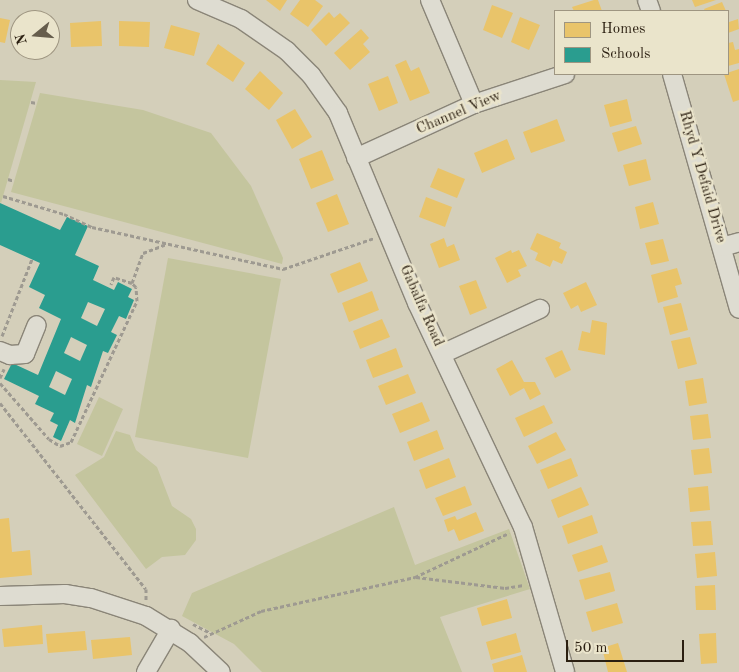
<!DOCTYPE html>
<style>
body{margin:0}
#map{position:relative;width:739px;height:672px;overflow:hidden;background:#d4cfba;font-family:"Old Standard TT",serif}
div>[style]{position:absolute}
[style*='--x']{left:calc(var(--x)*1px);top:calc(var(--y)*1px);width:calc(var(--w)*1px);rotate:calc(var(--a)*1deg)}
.green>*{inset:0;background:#c4c59e}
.homes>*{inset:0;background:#e9c46a}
.schools>*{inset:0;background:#2a9d8f}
.path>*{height:3px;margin-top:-1.5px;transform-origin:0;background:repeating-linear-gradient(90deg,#9e9a91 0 4px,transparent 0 6.5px)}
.roads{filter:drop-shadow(1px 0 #8a8578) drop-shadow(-1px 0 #8a8578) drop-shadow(0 1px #8a8578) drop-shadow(0 -1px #8a8578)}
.minor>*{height:18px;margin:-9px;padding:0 9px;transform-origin:9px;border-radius:9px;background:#dedcd1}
span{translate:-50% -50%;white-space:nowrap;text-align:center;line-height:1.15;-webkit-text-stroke:5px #eae4cb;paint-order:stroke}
.street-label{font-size:15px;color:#2b1f11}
.legend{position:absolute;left:554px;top:10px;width:175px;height:65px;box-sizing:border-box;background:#eae4cb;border:1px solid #9e9581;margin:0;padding:6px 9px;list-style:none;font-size:15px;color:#2b1f11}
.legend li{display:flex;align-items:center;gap:10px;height:25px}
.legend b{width:25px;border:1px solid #9e9581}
.north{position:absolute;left:10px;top:10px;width:50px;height:50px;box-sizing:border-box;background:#eae4cb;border:1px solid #9e9581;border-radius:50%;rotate:253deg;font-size:14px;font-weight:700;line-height:20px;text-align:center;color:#2b1f11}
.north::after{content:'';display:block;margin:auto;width:18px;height:22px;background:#665d4c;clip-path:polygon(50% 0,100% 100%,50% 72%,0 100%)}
.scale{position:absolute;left:566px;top:640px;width:118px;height:22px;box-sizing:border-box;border:2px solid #2b1f11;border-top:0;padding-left:6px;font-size:15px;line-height:18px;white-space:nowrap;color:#2b1f11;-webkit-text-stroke:4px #eae4cb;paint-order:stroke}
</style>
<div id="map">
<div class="green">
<i style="clip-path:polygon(0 80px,36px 82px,1px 203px,0 202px)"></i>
<i style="clip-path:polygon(40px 93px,143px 110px,211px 133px,251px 186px,283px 258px,282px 264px,11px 192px)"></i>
<i style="clip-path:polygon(168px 258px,281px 279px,248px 458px,135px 437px)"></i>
<i style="clip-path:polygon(99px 397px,123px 409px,102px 456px,77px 444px)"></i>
<i style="clip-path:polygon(116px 431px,130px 435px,136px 450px,157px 467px,172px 506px,191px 519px,196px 529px,196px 540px,185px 555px,162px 557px,146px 569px,75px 475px,104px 457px)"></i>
<i style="clip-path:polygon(394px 507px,415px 565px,509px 529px,530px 589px,440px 617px,462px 672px,262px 672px,234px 644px,182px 616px,192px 593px)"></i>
</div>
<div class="homes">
<i style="clip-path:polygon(266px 0,287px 0,280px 11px)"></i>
<i style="clip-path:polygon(300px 0,315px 0,323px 6px,308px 27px,290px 14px)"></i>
<i style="clip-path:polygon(594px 0,598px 0,602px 11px,574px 11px,572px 7px)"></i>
<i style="clip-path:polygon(692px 0,716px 0,695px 7px)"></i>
<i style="clip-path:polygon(722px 2px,726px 11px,705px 11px,704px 9px)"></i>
<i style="clip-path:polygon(492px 5px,513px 13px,502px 38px,483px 30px)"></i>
<i style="clip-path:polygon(329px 12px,334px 18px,340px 13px,350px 23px,326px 46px,311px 30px)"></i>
<i style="clip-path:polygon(520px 17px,540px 25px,529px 50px,511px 42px)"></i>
<i style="clip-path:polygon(0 18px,10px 20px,5px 43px,0 42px)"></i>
<i style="clip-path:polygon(728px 18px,729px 22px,738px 19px,739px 29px,728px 33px)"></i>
<i style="clip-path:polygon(101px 21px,102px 46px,71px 47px,70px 23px)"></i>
<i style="clip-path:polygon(119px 21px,150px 22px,149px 47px,119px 46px)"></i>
<i style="clip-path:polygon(50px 24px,56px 24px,55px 46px,50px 46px)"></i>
<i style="clip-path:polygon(171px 25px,200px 33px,194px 56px,164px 48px)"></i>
<i style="clip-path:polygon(361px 29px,369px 38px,363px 44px,370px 52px,350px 70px,334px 53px)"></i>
<i style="clip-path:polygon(733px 42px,735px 50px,739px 49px,739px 63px,728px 66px,728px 43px)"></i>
<i style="clip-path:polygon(218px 44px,245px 63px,233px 82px,206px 64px)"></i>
<i style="clip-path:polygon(406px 60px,411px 71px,419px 67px,430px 93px,410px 101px,395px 65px)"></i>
<i style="clip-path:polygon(739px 69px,739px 100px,733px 102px,724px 74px)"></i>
<i style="clip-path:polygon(260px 71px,283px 93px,269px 110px,245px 89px)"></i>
<i style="clip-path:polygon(388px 76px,398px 103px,379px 111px,368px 84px)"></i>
<i style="clip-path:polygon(627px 99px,632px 121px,610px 127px,604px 105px)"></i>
<i style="clip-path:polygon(295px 109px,312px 137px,292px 149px,276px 120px)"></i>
<i style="clip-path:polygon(557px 119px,565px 141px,531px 153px,523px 132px)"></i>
<i style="clip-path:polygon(636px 126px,642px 144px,618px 152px,612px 133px)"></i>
<i style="clip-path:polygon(507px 139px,515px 159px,482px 173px,474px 153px)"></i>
<i style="clip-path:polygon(322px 150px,334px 180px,311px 189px,299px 159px)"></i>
<i style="clip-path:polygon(646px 159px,651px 180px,629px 186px,623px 165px)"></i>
<i style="clip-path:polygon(438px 168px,465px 179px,457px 198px,430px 187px)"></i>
<i style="clip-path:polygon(337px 194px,349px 224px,328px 232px,316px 203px)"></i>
<i style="clip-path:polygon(426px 197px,452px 207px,445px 227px,419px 217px)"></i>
<i style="clip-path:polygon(653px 202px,659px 224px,640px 229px,635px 207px)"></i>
<i style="clip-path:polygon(537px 233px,561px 243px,559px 248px,567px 252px,562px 264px,553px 260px,550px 267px,535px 260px,538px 253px,530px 249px)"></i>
<i style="clip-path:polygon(444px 238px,447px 247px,454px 244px,460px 260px,439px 268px,430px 244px)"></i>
<i style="clip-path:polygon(663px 239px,669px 261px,651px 265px,645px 243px)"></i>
<i style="clip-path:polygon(511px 250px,512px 253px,519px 250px,527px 266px,518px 270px,521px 276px,507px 283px,495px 258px)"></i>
<i style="clip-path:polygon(360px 262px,368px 281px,338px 293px,330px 274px)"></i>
<i style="clip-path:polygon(677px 268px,682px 284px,675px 286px,678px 297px,658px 303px,651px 275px)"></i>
<i style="clip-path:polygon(476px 280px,487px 308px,470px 315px,459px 286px)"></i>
<i style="clip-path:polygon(586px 282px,597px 305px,581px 312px,578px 305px,571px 309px,563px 293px)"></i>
<i style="clip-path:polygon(372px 291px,379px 310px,349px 322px,342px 303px)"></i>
<i style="clip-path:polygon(681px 303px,688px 330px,670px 335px,663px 307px)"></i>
<i style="clip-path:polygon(382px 319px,390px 337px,360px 349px,353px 331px)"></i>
<i style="clip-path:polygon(592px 320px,607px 323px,605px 355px,578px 350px,582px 331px,590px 333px)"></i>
<i style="clip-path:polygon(690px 337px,697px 364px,678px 369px,671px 341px)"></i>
<i style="clip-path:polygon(396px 348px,403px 367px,373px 378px,366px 360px)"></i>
<i style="clip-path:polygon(562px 350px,571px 370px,555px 378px,545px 358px)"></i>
<i style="clip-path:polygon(512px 360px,524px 382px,535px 382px,541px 394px,530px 400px,524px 388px,510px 396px,496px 369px)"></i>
<i style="clip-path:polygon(408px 374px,416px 393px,386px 405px,378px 386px)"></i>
<i style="clip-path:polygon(703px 378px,707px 403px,689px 406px,685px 381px)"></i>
<i style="clip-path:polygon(422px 402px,430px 421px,400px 433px,392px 414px)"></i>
<i style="clip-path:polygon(544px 405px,553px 423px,524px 437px,515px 418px)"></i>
<i style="clip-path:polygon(708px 414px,711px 438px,693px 440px,690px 416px)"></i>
<i style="clip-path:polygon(437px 430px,444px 449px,414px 461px,407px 442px)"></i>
<i style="clip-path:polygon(556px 432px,566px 450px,537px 464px,528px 446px)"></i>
<i style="clip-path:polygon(709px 448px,712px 473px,694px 475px,691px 450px)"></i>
<i style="clip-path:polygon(449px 458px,456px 477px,426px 489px,419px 470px)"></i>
<i style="clip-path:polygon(571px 458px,578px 476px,548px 489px,540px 470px)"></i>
<i style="clip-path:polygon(465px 486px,472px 505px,443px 516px,435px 498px)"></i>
<i style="clip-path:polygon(708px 486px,710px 510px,690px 512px,688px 488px)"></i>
<i style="clip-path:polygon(581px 487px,589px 505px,558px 518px,551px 500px)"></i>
<i style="clip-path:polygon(476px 512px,484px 531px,459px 541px,454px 529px,448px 532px,444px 520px,455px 516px,457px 520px)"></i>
<i style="clip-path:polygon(592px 515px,598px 533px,568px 544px,562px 526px)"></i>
<i style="clip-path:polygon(9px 518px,12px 552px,30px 550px,32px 575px,0 578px,0 519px)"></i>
<i style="clip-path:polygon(711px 521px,713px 545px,693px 546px,691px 522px)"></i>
<i style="clip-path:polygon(602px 545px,608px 562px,578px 572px,572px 555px)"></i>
<i style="clip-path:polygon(715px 552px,717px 576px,697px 578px,695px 554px)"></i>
<i style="clip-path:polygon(610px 572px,615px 591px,585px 600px,579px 580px)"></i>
<i style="clip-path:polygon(715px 585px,716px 610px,696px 610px,695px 586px)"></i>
<i style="clip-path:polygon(507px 599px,512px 618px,482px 626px,477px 608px)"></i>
<i style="clip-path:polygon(617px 603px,623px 623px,592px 632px,586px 612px)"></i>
<i style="clip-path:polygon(42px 625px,43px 644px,4px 647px,2px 629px)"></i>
<i style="clip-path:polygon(85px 631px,87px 650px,48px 653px,46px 634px)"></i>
<i style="clip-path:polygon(516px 633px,521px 652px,491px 660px,486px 642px)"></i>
<i style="clip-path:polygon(716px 633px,717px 663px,701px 664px,699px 634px)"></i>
<i style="clip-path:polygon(130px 637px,132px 655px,93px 659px,91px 640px)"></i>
<i style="clip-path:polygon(618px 643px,627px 672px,608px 672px,602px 648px)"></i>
<i style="clip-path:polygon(522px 655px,527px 672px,494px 672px,492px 664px)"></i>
</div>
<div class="schools">
<i style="clip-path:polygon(evenodd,0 203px,60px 230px,67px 217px,88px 226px,75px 255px,99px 266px,93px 280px,114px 290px,118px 282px,132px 289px,128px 297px,134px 300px,126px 319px,119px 316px,111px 332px,117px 335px,108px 353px,103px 351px,91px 387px,87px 385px,75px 423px,70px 420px,61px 441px,53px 437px,58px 425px,50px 421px,54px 413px,35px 404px,39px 396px,4px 379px,12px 363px,38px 375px,61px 319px,39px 308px,45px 295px,29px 287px,40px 263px,0 245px,0 203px,88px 302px,105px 309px,97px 326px,81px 318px,88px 302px,0 203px,71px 337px,87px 345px,80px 361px,64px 353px,71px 337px,0 203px,56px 371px,72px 379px,65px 395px,49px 387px,56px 371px)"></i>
</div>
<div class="path">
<i style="--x:31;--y:102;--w:6;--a:9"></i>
<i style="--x:8;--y:179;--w:6;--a:18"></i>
<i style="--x:3;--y:196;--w:64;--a:16.4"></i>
<i style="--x:64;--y:214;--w:31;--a:25"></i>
<i style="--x:92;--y:227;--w:196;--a:12.4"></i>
<i style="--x:283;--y:269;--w:96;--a:-18.8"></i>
<i style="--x:132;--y:283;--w:32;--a:-70"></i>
<i style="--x:143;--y:253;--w:25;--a:-21"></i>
<i style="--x:2;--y:336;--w:83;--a:-68.7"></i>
<i style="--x:0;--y:378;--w:10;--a:-66"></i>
<i style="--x:0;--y:383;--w:74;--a:48.8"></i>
<i style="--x:49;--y:439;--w:13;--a:32"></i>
<i style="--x:60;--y:446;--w:12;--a:-20"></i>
<i style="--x:71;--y:442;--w:156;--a:-64.9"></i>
<i style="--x:137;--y:301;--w:14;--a:-94"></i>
<i style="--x:136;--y:287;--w:6;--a:-135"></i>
<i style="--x:132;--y:283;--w:19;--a:-162"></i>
<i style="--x:114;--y:277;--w:8;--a:113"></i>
<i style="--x:0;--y:403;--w:236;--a:51.9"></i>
<i style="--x:146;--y:589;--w:11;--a:90"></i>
<i style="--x:416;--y:577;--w:90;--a:7"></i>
<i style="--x:505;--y:588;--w:19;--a:-9"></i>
<i style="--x:193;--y:624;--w:20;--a:27"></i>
<i style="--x:204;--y:637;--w:63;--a:-24.5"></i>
<i style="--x:261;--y:611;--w:158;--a:-12.4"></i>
<i style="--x:415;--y:577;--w:104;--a:-25.1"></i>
</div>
<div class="roads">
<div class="minor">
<i style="--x:197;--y:0;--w:48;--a:23.4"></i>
<i style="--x:241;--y:19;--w:56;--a:34.8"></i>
<i style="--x:287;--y:51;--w:34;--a:45"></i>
<i style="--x:311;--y:75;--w:47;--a:54.6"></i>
<i style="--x:338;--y:113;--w:206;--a:67.4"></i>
<i style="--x:417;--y:303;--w:248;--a:64.7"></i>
<i style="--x:523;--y:527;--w:151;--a:73.8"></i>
<i style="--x:430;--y:0;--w:113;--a:67.1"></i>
<i style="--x:647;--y:0;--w:12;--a:70"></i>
<i style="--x:672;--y:74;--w:244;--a:74.1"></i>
<i style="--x:356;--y:158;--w:130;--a:-24.6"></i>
<i style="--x:474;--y:104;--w:96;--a:-18.2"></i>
<i style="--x:722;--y:247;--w:18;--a:-16"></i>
<i style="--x:0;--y:351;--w:11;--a:22"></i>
<i style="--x:10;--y:355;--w:15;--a:-4"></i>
<i style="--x:25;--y:354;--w:31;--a:-68"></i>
<i style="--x:442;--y:354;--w:108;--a:-24.7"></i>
<i style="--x:0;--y:596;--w:65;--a:-1.8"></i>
<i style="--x:65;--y:594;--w:26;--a:9"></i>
<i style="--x:91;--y:598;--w:58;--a:18.1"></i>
<i style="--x:146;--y:616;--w:52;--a:31.5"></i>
<i style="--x:190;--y:643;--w:42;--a:43.1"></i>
<i style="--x:146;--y:672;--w:50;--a:-59.8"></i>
</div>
</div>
<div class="street-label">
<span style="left:459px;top:113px;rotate:-23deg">Channel View</span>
<span style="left:702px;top:177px;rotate:74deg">Rhyd Y Defaid Drive</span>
<span style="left:421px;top:306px;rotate:66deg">Gabalfa Road</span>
</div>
<ul class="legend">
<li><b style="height:14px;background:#e9c46a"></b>Homes</li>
<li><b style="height:14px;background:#2a9d8f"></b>Schools</li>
</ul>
<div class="north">N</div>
<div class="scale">50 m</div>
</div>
